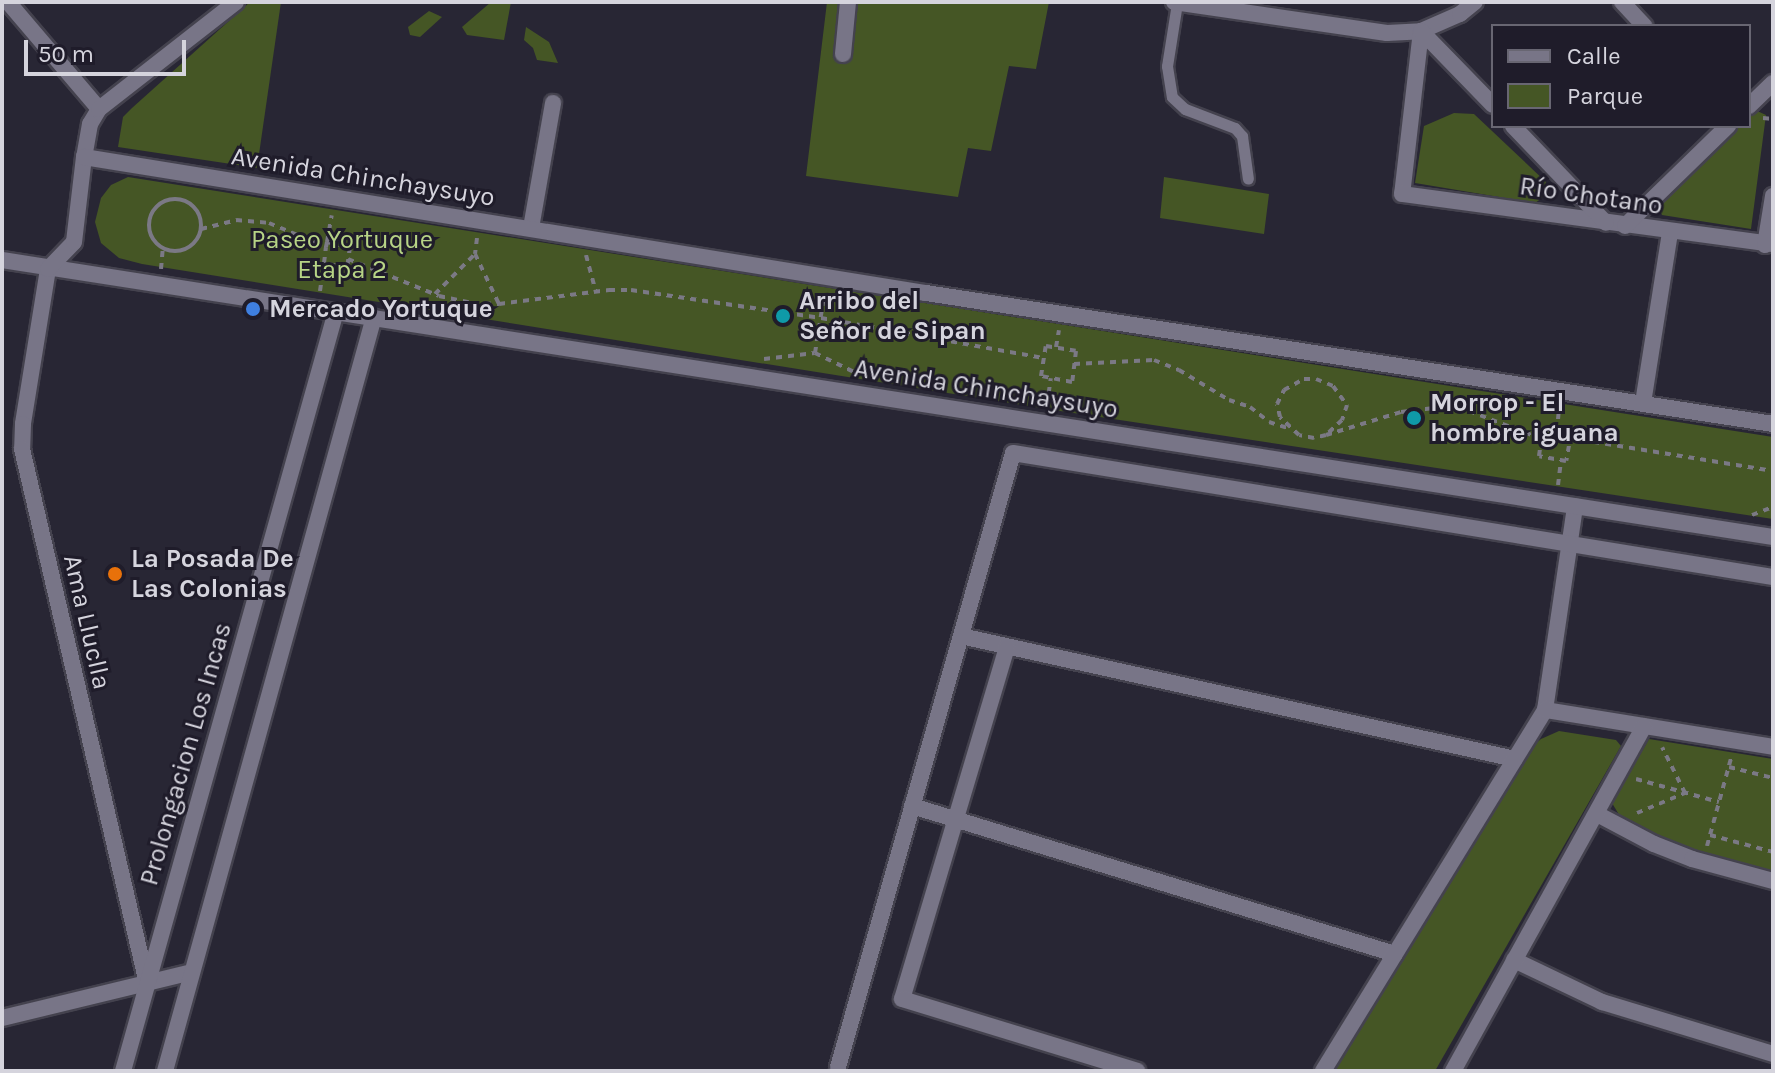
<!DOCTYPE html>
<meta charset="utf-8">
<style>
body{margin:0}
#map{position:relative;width:1775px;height:1073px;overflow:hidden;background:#282634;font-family:Karla,sans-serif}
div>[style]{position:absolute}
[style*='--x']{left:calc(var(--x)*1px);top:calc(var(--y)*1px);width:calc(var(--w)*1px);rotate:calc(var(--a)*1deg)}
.green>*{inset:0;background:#455625}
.path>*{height:4px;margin-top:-2px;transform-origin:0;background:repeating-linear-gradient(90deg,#7b7985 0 6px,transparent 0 12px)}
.path>.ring{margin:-2px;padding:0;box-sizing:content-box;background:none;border:4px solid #7b7985;border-radius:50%}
.roads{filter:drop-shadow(2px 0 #44424e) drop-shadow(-2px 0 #44424e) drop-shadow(0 2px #44424e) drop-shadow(0 -2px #44424e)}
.service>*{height:11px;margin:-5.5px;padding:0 5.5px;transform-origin:5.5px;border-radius:5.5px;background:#787587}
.pedestrian>*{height:16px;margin:-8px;padding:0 8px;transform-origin:8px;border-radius:8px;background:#787587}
.minor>*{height:16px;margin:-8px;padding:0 8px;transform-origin:8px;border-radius:8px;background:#787587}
.tertiary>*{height:16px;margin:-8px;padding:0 8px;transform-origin:8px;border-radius:8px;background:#787587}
.dots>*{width:22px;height:22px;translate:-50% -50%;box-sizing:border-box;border:4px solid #1f1c2a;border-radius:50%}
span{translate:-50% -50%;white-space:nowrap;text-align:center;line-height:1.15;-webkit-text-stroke:6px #1f1c2a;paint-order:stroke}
.street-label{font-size:26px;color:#d5d4dd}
.park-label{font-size:26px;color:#b7d486}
.poi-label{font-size:26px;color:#d5d4dd;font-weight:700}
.left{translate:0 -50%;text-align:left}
.frame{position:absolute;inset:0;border:4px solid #d5d4dd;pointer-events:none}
.legend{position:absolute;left:1491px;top:24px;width:260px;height:104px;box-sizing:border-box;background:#1f1c2a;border:2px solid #686672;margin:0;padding:10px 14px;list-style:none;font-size:24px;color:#d5d4dd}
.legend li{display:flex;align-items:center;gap:16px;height:40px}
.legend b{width:40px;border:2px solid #686672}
.scale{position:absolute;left:24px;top:40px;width:162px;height:36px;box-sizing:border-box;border:4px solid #d5d4dd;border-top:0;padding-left:10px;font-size:24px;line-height:28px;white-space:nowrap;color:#d5d4dd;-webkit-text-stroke:6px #1f1c2a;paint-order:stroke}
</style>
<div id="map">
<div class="green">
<i style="clip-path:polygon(250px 2px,281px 2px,257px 168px,118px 147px,123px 117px,132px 108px)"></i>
<i style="clip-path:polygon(491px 2px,511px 2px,504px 40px,467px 35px,462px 27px)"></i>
<i style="clip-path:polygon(827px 2px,1049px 2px,1036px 69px,1009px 66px,991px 151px,968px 148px,958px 197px,806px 176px)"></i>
<i style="clip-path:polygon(429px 11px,442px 17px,420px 37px,410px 35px,408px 27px)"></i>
<i style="clip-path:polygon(526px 27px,549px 42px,558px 63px,537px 60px,533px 48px,524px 40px)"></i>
<i style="clip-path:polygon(1755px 110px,1766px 115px,1751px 229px,1662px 215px,1657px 204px,1739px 126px,1749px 126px,1749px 116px)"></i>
<i style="clip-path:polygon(1454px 113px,1474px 114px,1546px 182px,1542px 198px,1535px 203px,1415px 183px,1424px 126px)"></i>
<i style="clip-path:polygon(128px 177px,1773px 437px,1773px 519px,1047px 409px,142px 264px,119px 258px,101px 243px,95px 222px,101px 198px,111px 185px)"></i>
<i style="clip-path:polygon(1164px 177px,1269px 194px,1264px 234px,1160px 218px)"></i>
<i style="clip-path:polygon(1559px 731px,1616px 740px,1621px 746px,1435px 1071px,1327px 1071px,1521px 755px,1541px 739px)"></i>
<i style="clip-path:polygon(1649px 739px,1773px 759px,1773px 875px,1671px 842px,1621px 818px,1612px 803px)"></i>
</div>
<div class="path">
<i style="--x:1763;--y:118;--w:10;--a:6"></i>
<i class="ring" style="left:149px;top:199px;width:48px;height:48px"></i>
<i style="--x:201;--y:229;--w:36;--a:-14"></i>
<i style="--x:236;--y:220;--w:33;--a:5"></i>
<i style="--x:269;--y:223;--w:62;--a:22.8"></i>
<i style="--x:326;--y:247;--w:5;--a:-79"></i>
<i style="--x:327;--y:242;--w:24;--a:12"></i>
<i style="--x:350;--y:247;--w:21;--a:98"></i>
<i style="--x:347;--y:268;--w:24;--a:-168"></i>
<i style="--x:324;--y:263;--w:16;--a:-83"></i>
<i style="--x:477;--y:238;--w:16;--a:97"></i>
<i style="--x:475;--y:254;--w:55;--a:64.4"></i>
<i style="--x:327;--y:242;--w:27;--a:-80"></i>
<i style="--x:586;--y:255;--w:38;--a:75"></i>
<i style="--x:348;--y:259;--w:98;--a:22.1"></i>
<i style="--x:439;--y:296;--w:35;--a:12"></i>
<i style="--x:473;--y:303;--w:26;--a:2"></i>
<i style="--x:499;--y:304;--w:111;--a:-7.3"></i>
<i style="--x:609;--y:290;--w:22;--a:0"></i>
<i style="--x:631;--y:290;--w:192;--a:8.4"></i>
<i style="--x:821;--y:318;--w:227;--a:10.2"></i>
<i style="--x:161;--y:269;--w:21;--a:-85"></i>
<i style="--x:320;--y:291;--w:28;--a:-82"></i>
<i style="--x:435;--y:294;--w:57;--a:-45"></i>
<i style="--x:1046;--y:346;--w:30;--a:9"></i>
<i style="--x:1076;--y:351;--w:31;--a:97"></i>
<i style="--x:1072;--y:382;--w:32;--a:-169"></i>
<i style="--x:1041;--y:376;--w:30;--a:-81"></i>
<i style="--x:1056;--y:347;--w:17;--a:-80"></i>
<i style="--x:815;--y:353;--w:58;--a:-81"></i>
<i style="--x:764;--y:359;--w:51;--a:-6.7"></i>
<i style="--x:815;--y:353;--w:46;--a:26"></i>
<i style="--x:1074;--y:364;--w:80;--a:-2.9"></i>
<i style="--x:1154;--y:360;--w:27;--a:22"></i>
<i style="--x:1179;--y:370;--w:58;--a:31"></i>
<i style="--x:1229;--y:400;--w:22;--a:18"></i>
<i style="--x:1250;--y:407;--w:24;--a:38"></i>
<i style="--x:1269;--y:422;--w:20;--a:18"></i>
<i style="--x:1304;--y:379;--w:12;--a:0"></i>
<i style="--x:1316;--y:379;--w:18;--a:22"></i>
<i style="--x:1333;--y:386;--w:24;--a:54"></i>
<i style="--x:1347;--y:405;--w:16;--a:108"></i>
<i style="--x:1342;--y:420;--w:22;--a:137"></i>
<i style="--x:1326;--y:435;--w:12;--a:166"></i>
<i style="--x:1314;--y:438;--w:15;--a:-169"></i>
<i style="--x:1299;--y:435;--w:26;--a:-137"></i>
<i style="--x:1280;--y:417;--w:13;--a:-103"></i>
<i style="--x:1277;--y:404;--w:16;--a:-63"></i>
<i style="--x:1284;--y:390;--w:23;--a:-29"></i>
<i style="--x:1047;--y:405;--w:27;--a:-82"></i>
<i style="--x:1543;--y:429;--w:28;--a:10"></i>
<i style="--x:1571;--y:434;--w:27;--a:100"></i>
<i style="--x:1566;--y:461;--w:27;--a:-170"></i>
<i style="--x:1539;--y:456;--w:27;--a:-82"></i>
<i style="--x:1557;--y:431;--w:22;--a:-85"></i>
<i style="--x:1326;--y:435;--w:78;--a:-17"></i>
<i style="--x:1401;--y:412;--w:31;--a:-7"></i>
<i style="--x:1432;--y:408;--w:37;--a:5"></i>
<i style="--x:1469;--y:411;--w:78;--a:21"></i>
<i style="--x:1570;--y:438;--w:206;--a:9.2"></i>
<i style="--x:1558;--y:485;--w:25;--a:-83"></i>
<i style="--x:1752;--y:515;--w:22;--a:-21"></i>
<i style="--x:1729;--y:767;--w:45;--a:14"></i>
<i style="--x:1636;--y:779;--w:86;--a:15.5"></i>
<i style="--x:1637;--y:813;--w:52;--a:-22.6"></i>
<i style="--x:1685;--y:793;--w:51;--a:-116.6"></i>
<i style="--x:1710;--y:835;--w:65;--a:15.1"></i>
<i style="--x:1707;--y:846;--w:91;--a:-74.7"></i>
</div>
<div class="roads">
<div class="service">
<i style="--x:1177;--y:3;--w:64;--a:99"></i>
<i style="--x:1167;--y:66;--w:31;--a:81"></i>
<i style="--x:1172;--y:97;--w:18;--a:43"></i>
<i style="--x:1185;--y:109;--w:53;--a:20.8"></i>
<i style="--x:1235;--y:128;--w:11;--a:49"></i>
<i style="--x:1242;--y:136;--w:43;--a:82.1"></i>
</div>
<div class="pedestrian">
<i style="--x:1622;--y:2;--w:33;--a:47"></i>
<i style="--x:1643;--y:403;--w:173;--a:-81"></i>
</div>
<div class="minor">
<i style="--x:8;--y:2;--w:140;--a:49.6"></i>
<i style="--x:99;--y:109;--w:17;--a:121"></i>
<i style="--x:90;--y:124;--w:34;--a:100"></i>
<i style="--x:1174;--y:2;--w:215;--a:8.3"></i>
<i style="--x:1387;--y:33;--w:34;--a:-3"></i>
<i style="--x:1421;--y:31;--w:43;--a:-23.6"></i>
<i style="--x:1460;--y:14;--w:19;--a:-39"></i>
<i style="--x:1421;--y:31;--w:164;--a:96.6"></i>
<i style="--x:1402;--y:194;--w:374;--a:7.7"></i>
<i style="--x:1421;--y:31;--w:103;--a:45.8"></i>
<i style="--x:843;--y:54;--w:52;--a:-84.5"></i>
<i style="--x:1749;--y:106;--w:33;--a:-44"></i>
<i style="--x:99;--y:109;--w:174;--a:-38"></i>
<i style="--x:1513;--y:126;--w:134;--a:46.2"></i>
<i style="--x:1625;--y:226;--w:144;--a:-44.2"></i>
<i style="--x:531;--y:228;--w:127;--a:-80"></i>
<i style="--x:1765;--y:245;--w:50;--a:-80.7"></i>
<i style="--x:48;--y:269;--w:157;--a:99.2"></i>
<i style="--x:23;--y:424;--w:25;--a:92"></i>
<i style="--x:22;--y:449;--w:548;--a:76.83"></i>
<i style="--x:961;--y:636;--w:567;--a:12.52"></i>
<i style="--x:1007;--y:647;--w:367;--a:106.6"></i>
<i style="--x:902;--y:999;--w:246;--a:17"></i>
<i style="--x:1545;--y:710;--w:206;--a:-81.6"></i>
<i style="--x:912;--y:806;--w:505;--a:17.04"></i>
<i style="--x:1597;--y:814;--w:64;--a:27.8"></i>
<i style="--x:1654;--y:844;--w:41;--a:21.5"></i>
<i style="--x:1692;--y:859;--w:84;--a:15.2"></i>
<i style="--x:1514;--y:960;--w:98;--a:25.5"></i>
<i style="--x:1602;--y:1002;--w:179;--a:16.9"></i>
<i style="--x:2;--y:1018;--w:195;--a:-13.6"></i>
<i style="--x:838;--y:1067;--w:638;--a:-74.09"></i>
<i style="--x:1013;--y:453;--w:770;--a:9.27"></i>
<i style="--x:1323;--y:1071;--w:424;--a:-58.4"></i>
<i style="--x:1545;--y:710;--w:231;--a:9.2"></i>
<i style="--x:1453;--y:1071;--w:394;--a:-61"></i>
</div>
<div class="tertiary">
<i style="--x:2;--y:260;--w:1793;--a:8.89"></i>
<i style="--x:48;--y:269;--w:37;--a:-46"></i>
<i style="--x:74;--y:242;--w:86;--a:-83.3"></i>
<i style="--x:84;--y:157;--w:853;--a:9.18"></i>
<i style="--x:926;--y:293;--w:857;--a:8.79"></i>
<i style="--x:123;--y:1071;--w:789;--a:-74.34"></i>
<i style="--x:165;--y:1071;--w:782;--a:-74.51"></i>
</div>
</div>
<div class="dots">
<i style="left:253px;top:309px;background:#3f7fe0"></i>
<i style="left:783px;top:316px;background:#0f9aa8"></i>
<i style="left:1414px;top:418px;background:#0f9aa8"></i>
<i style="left:115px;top:574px;background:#e8710a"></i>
</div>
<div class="street-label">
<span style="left:363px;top:177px;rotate:9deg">Avenida Chinchaysuyo</span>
<span style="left:1591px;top:196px;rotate:8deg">Río Chotano</span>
<span style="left:986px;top:389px;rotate:9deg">Avenida Chinchaysuyo</span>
<span style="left:87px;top:622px;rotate:77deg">Ama Lluclla</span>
<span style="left:186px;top:754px;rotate:-74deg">Prolongacion Los Incas</span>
</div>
<div class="park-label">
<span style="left:342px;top:255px">Paseo Yortuque<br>Etapa 2</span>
</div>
<div class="poi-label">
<span class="left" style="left:799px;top:316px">Arribo del<br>Señor de Sipan</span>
<span class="left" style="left:269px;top:309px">Mercado Yortuque</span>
<span class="left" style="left:1430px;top:418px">Morrop - El<br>hombre iguana</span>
<span class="left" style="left:131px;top:574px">La Posada De<br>Las Colonias</span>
</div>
<div class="frame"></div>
<ul class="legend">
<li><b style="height:10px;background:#787587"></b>Calle</li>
<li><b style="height:22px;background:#455625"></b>Parque</li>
</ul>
<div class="scale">50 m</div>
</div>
